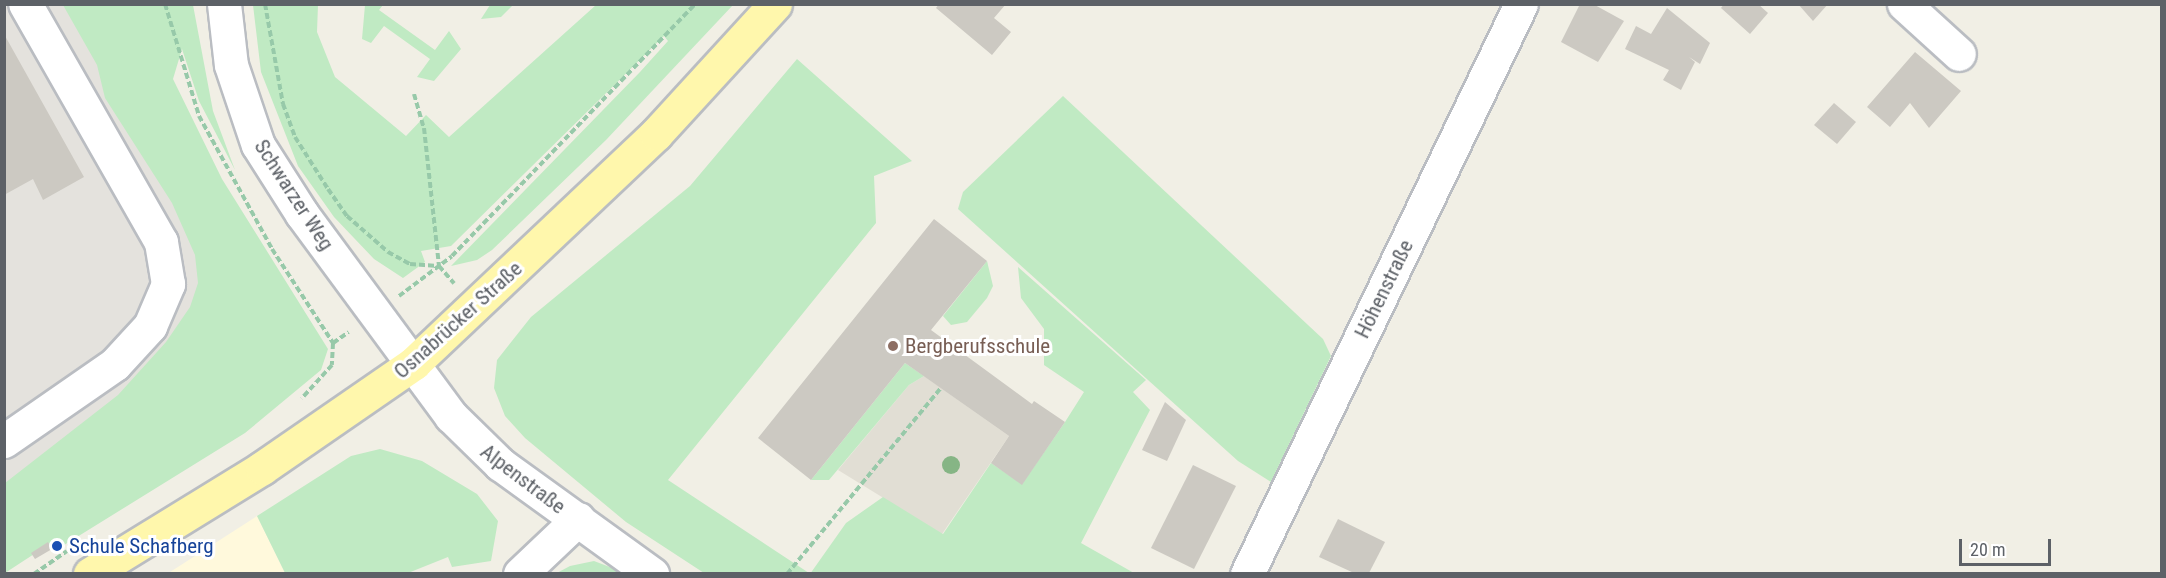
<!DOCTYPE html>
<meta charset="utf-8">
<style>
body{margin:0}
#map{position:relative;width:2166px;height:578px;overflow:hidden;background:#f1efe5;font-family:"Roboto Condensed",sans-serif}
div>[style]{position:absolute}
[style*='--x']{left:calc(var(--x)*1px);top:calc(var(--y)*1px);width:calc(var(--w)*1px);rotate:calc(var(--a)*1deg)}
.commercial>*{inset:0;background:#fff9dc}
.industrial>*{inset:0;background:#e4e2dd}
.education>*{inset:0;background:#e1ded4}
.green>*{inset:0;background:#c0eac3}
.building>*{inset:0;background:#ccc9c2}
.path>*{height:4px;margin-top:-2px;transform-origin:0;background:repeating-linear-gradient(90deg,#97c9a9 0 6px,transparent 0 9px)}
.roads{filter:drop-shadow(2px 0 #babdc2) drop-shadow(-2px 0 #babdc2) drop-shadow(0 2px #babdc2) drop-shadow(0 -2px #babdc2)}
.minor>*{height:33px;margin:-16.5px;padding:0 16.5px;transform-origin:16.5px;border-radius:16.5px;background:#fff}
.major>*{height:33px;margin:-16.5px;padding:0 16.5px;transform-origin:16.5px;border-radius:16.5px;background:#fff7ac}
.trees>*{width:18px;height:18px;margin:-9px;border-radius:50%;background:#86b585}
.dots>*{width:16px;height:16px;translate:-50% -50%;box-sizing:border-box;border:3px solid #fff;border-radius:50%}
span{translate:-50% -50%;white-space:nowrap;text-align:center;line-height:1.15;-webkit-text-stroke:6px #fff;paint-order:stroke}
.street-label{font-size:21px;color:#5d6167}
.education-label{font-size:21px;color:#785e54}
.left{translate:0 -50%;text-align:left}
.transit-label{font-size:21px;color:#164399}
.frame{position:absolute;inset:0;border:6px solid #5d6167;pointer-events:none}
.scale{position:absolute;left:1959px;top:539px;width:92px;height:27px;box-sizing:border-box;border:3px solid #5d6167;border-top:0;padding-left:8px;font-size:18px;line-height:21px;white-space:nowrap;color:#5d6167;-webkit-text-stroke:4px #fff;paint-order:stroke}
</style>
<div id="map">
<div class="commercial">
<i style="clip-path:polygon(257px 516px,285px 573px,167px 574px)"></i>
</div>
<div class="industrial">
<i style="clip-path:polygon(5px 5px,137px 5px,256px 272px,5px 573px)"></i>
</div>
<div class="education">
<i style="clip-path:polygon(924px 376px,1009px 436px,942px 534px,838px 470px,909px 385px)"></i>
</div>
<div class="green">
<i style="clip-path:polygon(63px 5px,193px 5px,213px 111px,235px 170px,199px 101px,182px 49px,173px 79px,222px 179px,328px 349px,321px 370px,245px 433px,56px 550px,51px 543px,5px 573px,5px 483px,118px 395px,166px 342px,190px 307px,198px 283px,195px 255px,172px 203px,105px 98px,97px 65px)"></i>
<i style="clip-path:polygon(253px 5px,318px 5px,317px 32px,335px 77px,406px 136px,426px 115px,449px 137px,596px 5px,733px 5px,606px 140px,492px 250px,477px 260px,451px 266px,640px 72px,668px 41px,664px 36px,451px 246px,421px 251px,425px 262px,403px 278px,374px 259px,334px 217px,298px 166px,261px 72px)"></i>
<i style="clip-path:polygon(365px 5px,383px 5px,379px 10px,435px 50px,449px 31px,461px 49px,434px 81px,417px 77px,430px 59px,384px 26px,371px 43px,362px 39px)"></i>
<i style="clip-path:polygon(490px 5px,491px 4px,513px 5px,501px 17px,481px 19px)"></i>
<i style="clip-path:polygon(797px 59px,912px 161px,874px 176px,876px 223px,668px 480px,809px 573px,704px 573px,626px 522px,525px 438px,505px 416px,494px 388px,497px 360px,531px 317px,690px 186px)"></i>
<i style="clip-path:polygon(1063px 96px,1323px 339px,1331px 356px,1271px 482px,1238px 461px,958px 209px,963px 192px)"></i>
<i style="clip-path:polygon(987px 261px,993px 286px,987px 298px,967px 322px,951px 325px,943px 316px)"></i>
<i style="clip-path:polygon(1018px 267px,1146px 380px,1133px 392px,1150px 410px,1081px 543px,1134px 573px,810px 574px,846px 523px,883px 497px,943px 534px,991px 463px,1022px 484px,1065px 422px,1084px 392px,1044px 365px,1044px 329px,1021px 298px)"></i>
<i style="clip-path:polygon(905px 363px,924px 376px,909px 385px,829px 480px,811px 480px)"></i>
<i style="clip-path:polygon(380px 449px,422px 461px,477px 494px,498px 521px,491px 561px,452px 567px,448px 557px,408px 573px,285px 573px,257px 516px,351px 456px)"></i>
<i style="clip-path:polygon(594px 561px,628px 574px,555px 574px,570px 566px)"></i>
</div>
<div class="building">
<i style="clip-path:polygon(939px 4px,1006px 4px,994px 18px,1011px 32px,992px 55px,936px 8px)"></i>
<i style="clip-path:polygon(1580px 4px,1593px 4px,1624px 21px,1598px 62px,1561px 42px)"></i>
<i style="clip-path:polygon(1724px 4px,1758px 4px,1768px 13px,1750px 34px,1721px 8px)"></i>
<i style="clip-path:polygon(1798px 4px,1828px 4px,1813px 21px)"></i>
<i style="clip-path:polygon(1667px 8px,1710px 43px,1700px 64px,1689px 57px,1695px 62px,1681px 90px,1663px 80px,1669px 70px,1625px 49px,1636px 26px,1651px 34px)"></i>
<i style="clip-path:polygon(4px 34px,84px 177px,43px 200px,33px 179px,4px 195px)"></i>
<i style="clip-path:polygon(1915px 52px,1961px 91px,1929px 128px,1910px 103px,1890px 127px,1867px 107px)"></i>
<i style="clip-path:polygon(1834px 103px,1856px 122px,1837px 144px,1814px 125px)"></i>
<i style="clip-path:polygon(934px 219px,987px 261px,931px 330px,1032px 404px,1034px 401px,1065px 422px,1022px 485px,991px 463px,1009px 436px,905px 363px,811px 480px,758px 438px)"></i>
<i style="clip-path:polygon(1165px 402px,1186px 420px,1167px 461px,1142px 450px)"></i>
<i style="clip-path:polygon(1193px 465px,1236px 486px,1194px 569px,1151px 548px)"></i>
<i style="clip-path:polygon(1338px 519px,1385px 542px,1369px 573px,1354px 573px,1319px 557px)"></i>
<i style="clip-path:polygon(48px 542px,52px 549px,35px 559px,31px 553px)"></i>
</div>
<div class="path">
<i style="--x:165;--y:4;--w:117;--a:73.1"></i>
<i style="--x:199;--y:116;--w:152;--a:61.2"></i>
<i style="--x:272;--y:249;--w:112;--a:57"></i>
<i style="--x:333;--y:343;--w:22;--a:93"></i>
<i style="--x:332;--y:365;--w:45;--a:132.3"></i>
<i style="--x:265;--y:4;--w:102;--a:79.8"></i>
<i style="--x:283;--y:104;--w:35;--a:70"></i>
<i style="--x:295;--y:137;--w:62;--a:57.6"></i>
<i style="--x:328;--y:189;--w:33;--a:55"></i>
<i style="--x:347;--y:216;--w:55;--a:41.3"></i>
<i style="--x:388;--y:252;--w:25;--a:29"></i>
<i style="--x:410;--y:264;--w:28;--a:4"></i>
<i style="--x:414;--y:94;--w:35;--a:74"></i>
<i style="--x:424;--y:128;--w:139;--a:83.8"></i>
<i style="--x:439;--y:266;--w:23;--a:49"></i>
<i style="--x:399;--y:296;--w:66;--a:-37"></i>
<i style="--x:452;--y:256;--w:350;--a:-46"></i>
<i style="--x:333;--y:343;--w:19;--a:-35"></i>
<i style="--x:34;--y:574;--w:40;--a:-34.9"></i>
<i style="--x:787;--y:574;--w:241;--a:-50.4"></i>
</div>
<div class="roads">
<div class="minor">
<i style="--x:224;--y:4;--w:61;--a:83.5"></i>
<i style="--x:231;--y:65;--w:84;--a:71.4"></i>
<i style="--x:258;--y:145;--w:82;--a:57.5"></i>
<i style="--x:302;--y:214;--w:251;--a:53.6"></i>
<i style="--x:451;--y:416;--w:69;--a:44.4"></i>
<i style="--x:500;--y:464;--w:188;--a:35.9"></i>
<i style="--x:1904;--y:4;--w:74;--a:42.3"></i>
<i style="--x:4;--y:441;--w:135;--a:-34.7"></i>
<i style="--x:115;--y:364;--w:52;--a:-47.4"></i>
<i style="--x:150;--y:326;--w:46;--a:-66.8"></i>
<i style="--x:168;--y:284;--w:43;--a:-99.5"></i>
<i style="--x:161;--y:242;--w:274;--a:-119.7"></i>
<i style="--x:520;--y:574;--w:80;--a:-43.5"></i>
<i style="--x:1247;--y:574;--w:632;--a:-64.33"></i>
</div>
<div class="major">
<i style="--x:90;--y:574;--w:202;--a:-31.6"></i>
<i style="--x:262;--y:468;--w:185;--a:-34.6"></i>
<i style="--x:414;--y:363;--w:333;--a:-43.4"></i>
<i style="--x:656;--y:134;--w:176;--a:-47.5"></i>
</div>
</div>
<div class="trees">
<i style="left:951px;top:465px"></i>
</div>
<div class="dots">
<i style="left:893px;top:346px;background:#8d6e63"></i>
<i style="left:57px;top:546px;background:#1a4fb4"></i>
</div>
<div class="street-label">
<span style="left:294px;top:195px;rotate:57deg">Schwarzer Weg</span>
<span style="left:1384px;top:289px;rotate:-64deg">Höhenstraße</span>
<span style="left:458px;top:320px;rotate:-42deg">Osnabrücker Straße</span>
<span style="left:523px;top:479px;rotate:37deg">Alpenstraße</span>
</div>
<div class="education-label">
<span class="left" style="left:905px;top:346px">Bergberufsschule</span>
</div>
<div class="transit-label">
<span class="left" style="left:69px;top:546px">Schule Schafberg</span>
</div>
<div class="frame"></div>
<div class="scale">20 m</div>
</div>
